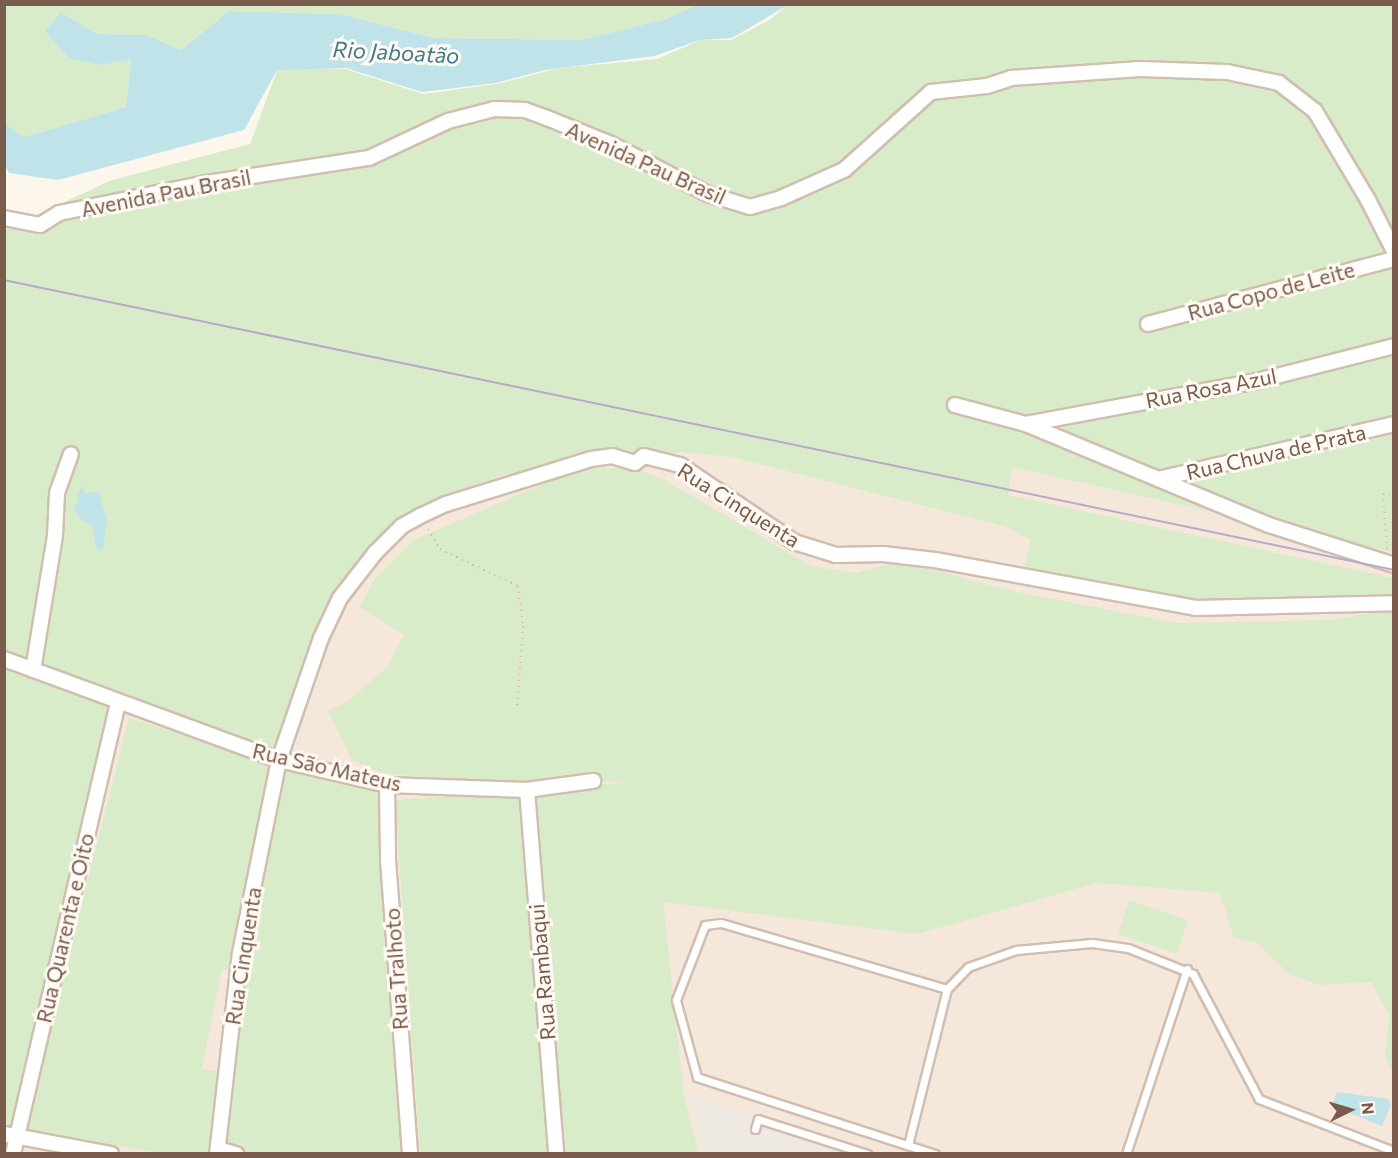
<!DOCTYPE html>
<meta charset="utf-8">
<style>
body{margin:0}
#map{position:relative;width:1398px;height:1158px;overflow:hidden;background:#fdf6ec;font-family:Commissioner,sans-serif}
div>[style]{position:absolute}
[style*='--x']{left:calc(var(--x)*1px);top:calc(var(--y)*1px);width:calc(var(--w)*1px);rotate:calc(var(--a)*1deg)}
.residential>*{inset:0;background:#f5e8da}
.industrial>*{inset:0;background:#efe9e4}
.green>*{inset:0;background:#d8ecc9}
.water>*{inset:0;background:#bfe3e8}
.path>*{height:2px;margin-top:-1px;transform-origin:0;background:repeating-linear-gradient(90deg,#d9b8a5 0 1.5px,transparent 0 6px)}
.roads{filter:drop-shadow(2px 0 #d1beb0) drop-shadow(-2px 0 #d1beb0) drop-shadow(0 2px #d1beb0) drop-shadow(0 -2px #d1beb0)}
.lane>*{height:7px;margin:-3.5px;padding:0 3.5px;transform-origin:3.5px;border-radius:3.5px;background:#fff}
.street>*{height:14px;margin:-7px;padding:0 7px;transform-origin:7px;border-radius:7px;background:#fff}
.tram>*{height:1.5px;margin:-0.75px;padding:0 0.75px;transform-origin:0.75px;border-radius:0.75px;background:#b9a8c9}
span{translate:-50% -50%;white-space:nowrap;text-align:center;line-height:1.15;-webkit-text-stroke:6px #fffaf3;paint-order:stroke}
.street-label{font-size:21px;color:#7a5c4d}
.water-label{font-size:22px;color:#437c86;font-style:italic}
.frame{position:absolute;inset:0;border:6px solid #7a5c4d;pointer-events:none}
.north{position:absolute;left:1320px;top:1080px;width:60px;height:60px;-webkit-text-stroke:4px #fffaf3;paint-order:stroke;rotate:85deg;font-size:16px;font-weight:700;line-height:24px;text-align:center;color:#7a5c4d}
.north::after{content:'';display:block;margin:auto;width:21px;height:27px;background:#7a5c4d;clip-path:polygon(50% 0,100% 100%,50% 72%,0 100%)}
</style>
<div id="map">
<div class="residential">
<i style="clip-path:polygon(5px 406px,1393px 463px,1393px 1153px,5px 1154px)"></i>
</div>
<div class="industrial">
<i style="clip-path:polygon(689px 1095px,860px 1153px,704px 1153px)"></i>
</div>
<div class="green">
<i style="clip-path:polygon(5px 5px,700px 5px,666px 19px,580px 40px,435px 38px,340px 14px,229px 11px,181px 50px,146px 35px,97px 34px,61px 12px,101px 65px,131px 58px,126px 107px,24px 137px,5px 124px)"></i>
<i style="clip-path:polygon(788px 5px,1393px 5px,1393px 552px,1012px 467px,1008px 495px,1393px 578px,1393px 593px,1235px 602px,1172px 598px,1024px 569px,1031px 540px,1004px 526px,731px 457px,682px 452px,503px 475px,438px 498px,371px 543px,316px 651px,279px 760px,155px 716px,5px 649px,4px 230px,112px 180px,250px 144px,278px 68px,345px 69px,423px 94px,497px 84px,559px 68px,657px 59px,701px 40px,731px 40px,768px 21px)"></i>
<i style="clip-path:polygon(580px 468px,634px 468px,665px 480px,811px 566px,856px 573px,900px 561px,1012px 591px,1176px 623px,1330px 620px,1393px 609px,1393px 1075px,1385px 1055px,1389px 1015px,1371px 982px,1319px 985px,1289px 974px,1256px 942px,1234px 938px,1220px 893px,1097px 883px,917px 934px,663px 902px,684px 1096px,699px 1153px,420px 1153px,395px 800px,633px 782px,456px 781px,382px 773px,352px 760px,328px 711px,348px 701px,388px 666px,404px 635px,360px 607px,374px 580px,414px 540px)"></i>
<i style="clip-path:polygon(4px 664px,109px 708px,10px 1127px,4px 1126px)"></i>
<i style="clip-path:polygon(129px 718px,269px 762px,237px 972px,222px 969px,202px 1068px,225px 1074px,210px 1153px,164px 1153px,24px 1131px)"></i>
<i style="clip-path:polygon(286px 770px,384px 788px,407px 1153px,216px 1154px,251px 942px)"></i>
<i style="clip-path:polygon(1129px 900px,1188px 920px,1177px 954px,1118px 934px)"></i>
</div>
<div class="water">
<i style="clip-path:polygon(700px 4px,788px 5px,732px 38px,700px 40px,654px 56px,545px 70px,496px 83px,422px 92px,346px 68px,277px 70px,244px 130px,58px 180px,9px 173px,5px 165px,5px 124px,24px 137px,126px 107px,131px 59px,101px 65px,69px 58px,45px 31px,61px 12px,97px 34px,146px 35px,181px 50px,229px 11px,340px 14px,435px 38px,580px 40px,666px 19px)"></i>
<i style="clip-path:polygon(82px 485px,84px 493px,99px 492px,107px 521px,103px 550px,97px 549px,92px 525px,82px 521px,76px 513px,74px 506px,80px 501px,77px 498px)"></i>
<i style="clip-path:polygon(1337px 1092px,1389px 1099px,1391px 1105px,1382px 1126px,1332px 1106px)"></i>
</div>
<div class="path">
<i style="--x:428;--y:529;--w:23;--a:59"></i>
<i style="--x:440;--y:549;--w:86;--a:25.4"></i>
<i style="--x:518;--y:586;--w:40;--a:82.9"></i>
<i style="--x:523;--y:626;--w:81;--a:94.2"></i>
<i style="--x:1387;--y:549;--w:55;--a:-94.2"></i>
<i style="--x:1383;--y:494;--w:11;--a:-5"></i>
</div>
<div class="roads">
<div class="lane">
<i style="--x:755;--y:1129;--w:10;--a:-73"></i>
<i style="--x:758;--y:1119;--w:115;--a:17.7"></i>
<i style="--x:908;--y:1145;--w:161;--a:-76"></i>
<i style="--x:935;--y:1154;--w:250;--a:-162.1"></i>
<i style="--x:697;--y:1077;--w:80;--a:-105.3"></i>
<i style="--x:676;--y:1000;--w:80;--a:-68.9"></i>
<i style="--x:705;--y:925;--w:16;--a:-7"></i>
<i style="--x:721;--y:923;--w:235;--a:16.3"></i>
<i style="--x:947;--y:989;--w:30;--a:-46"></i>
<i style="--x:968;--y:967;--w:51;--a:-19.5"></i>
<i style="--x:1016;--y:950;--w:76;--a:-5.3"></i>
<i style="--x:1092;--y:943;--w:36;--a:8"></i>
<i style="--x:1128;--y:948;--w:70;--a:21.8"></i>
<i style="--x:1193;--y:974;--w:141;--a:62.2"></i>
<i style="--x:1259;--y:1099;--w:145;--a:21.1"></i>
<i style="--x:1126;--y:1154;--w:195;--a:-71.8"></i>
</div>
<div class="street">
<i style="--x:4;--y:218;--w:37;--a:11"></i>
<i style="--x:40;--y:225;--w:22;--a:-32"></i>
<i style="--x:59;--y:213;--w:151;--a:-11.5"></i>
<i style="--x:207;--y:183;--w:164;--a:-8.8"></i>
<i style="--x:369;--y:158;--w:87;--a:-25.1"></i>
<i style="--x:448;--y:121;--w:48;--a:-14.6"></i>
<i style="--x:494;--y:109;--w:31;--a:2"></i>
<i style="--x:525;--y:110;--w:23;--a:20"></i>
<i style="--x:547;--y:118;--w:69;--a:22.1"></i>
<i style="--x:611;--y:144;--w:109;--a:27.3"></i>
<i style="--x:708;--y:194;--w:44;--a:17.2"></i>
<i style="--x:750;--y:207;--w:32;--a:-16"></i>
<i style="--x:781;--y:198;--w:69;--a:-24"></i>
<i style="--x:844;--y:170;--w:117;--a:-41.9"></i>
<i style="--x:931;--y:92;--w:56;--a:-6.1"></i>
<i style="--x:987;--y:86;--w:25;--a:-18"></i>
<i style="--x:1011;--y:78;--w:129;--a:-4"></i>
<i style="--x:1140;--y:69;--w:87;--a:2"></i>
<i style="--x:1227;--y:72;--w:53;--a:11.9"></i>
<i style="--x:1279;--y:83;--w:46;--a:37.9"></i>
<i style="--x:1315;--y:111;--w:104;--a:59.2"></i>
<i style="--x:1368;--y:200;--w:57;--a:63"></i>
<i style="--x:1148;--y:324;--w:254;--a:-14.8"></i>
<i style="--x:955;--y:405;--w:73;--a:15"></i>
<i style="--x:1026;--y:424;--w:263;--a:22.6"></i>
<i style="--x:1269;--y:525;--w:131;--a:17.7"></i>
<i style="--x:1026;--y:424;--w:235;--a:-10.5"></i>
<i style="--x:1257;--y:381;--w:141;--a:-14.3"></i>
<i style="--x:1158;--y:479;--w:242;--a:-13.1"></i>
<i style="--x:4;--y:659;--w:293;--a:20.2"></i>
<i style="--x:279;--y:760;--w:111;--a:13"></i>
<i style="--x:387;--y:785;--w:140;--a:2"></i>
<i style="--x:527;--y:790;--w:67;--a:-7.8"></i>
<i style="--x:33;--y:670;--w:136;--a:-80.7"></i>
<i style="--x:55;--y:536;--w:43;--a:-87.3"></i>
<i style="--x:57;--y:493;--w:41;--a:-70.3"></i>
<i style="--x:387;--y:785;--w:75;--a:89.2"></i>
<i style="--x:388;--y:860;--w:295;--a:85.7"></i>
<i style="--x:527;--y:790;--w:365;--a:85.4"></i>
<i style="--x:4;--y:1134;--w:109;--a:10.6"></i>
<i style="--x:218;--y:1149;--w:19;--a:16"></i>
<i style="--x:13;--y:1154;--w:463;--a:-76.9"></i>
<i style="--x:217;--y:1154;--w:202;--a:-83.5"></i>
<i style="--x:240;--y:953;--w:197;--a:-78.6"></i>
<i style="--x:279;--y:760;--w:129;--a:-71"></i>
<i style="--x:321;--y:638;--w:44;--a:-64.6"></i>
<i style="--x:340;--y:598;--w:57;--a:-52.1"></i>
<i style="--x:375;--y:553;--w:38;--a:-45"></i>
<i style="--x:402;--y:526;--w:21;--a:-29"></i>
<i style="--x:420;--y:516;--w:29;--a:-25"></i>
<i style="--x:446;--y:504;--w:152;--a:-17.2"></i>
<i style="--x:591;--y:459;--w:21;--a:-8"></i>
<i style="--x:612;--y:456;--w:24;--a:17"></i>
<i style="--x:635;--y:463;--w:11;--a:-38"></i>
<i style="--x:644;--y:456;--w:37;--a:14"></i>
<i style="--x:680;--y:465;--w:138;--a:34"></i>
<i style="--x:794;--y:542;--w:44;--a:17.2"></i>
<i style="--x:836;--y:555;--w:47;--a:-1.2"></i>
<i style="--x:883;--y:554;--w:52;--a:6.6"></i>
<i style="--x:935;--y:560;--w:265;--a:10.4"></i>
<i style="--x:1196;--y:608;--w:198;--a:-1.4"></i>
</div>
</div>
<div class="tram">
<i style="--x:4;--y:280;--w:1420;--a:11.78"></i>
</div>
<div class="street-label">
<span style="left:646px;top:163px;rotate:24deg">Avenida Pau Brasil</span>
<span style="left:166px;top:193px;rotate:-11deg">Avenida Pau Brasil</span>
<span style="left:1271px;top:291px;rotate:-15deg">Rua Copo de Leite</span>
<span style="left:1211px;top:388px;rotate:-11deg">Rua Rosa Azul</span>
<span style="left:1276px;top:452px;rotate:-13deg">Rua Chuva de Prata</span>
<span style="left:739px;top:505px;rotate:32deg">Rua Cinquenta</span>
<span style="left:327px;top:767px;rotate:13deg">Rua São Mateus</span>
<span style="left:65px;top:928px;rotate:-77deg">Rua Quarenta e Oito</span>
<span style="left:243px;top:956px;rotate:-81deg">Rua Cinquenta</span>
<span style="left:396px;top:969px;rotate:-94deg">Rua Tralhoto</span>
<span style="left:542px;top:972px;rotate:-95deg">Rua Rambaqui</span>
</div>
<div class="water-label">
<span style="left:396px;top:52px;rotate:3deg">Rio Jaboatão</span>
</div>
<div class="frame"></div>
<div class="north">N</div>
</div>
